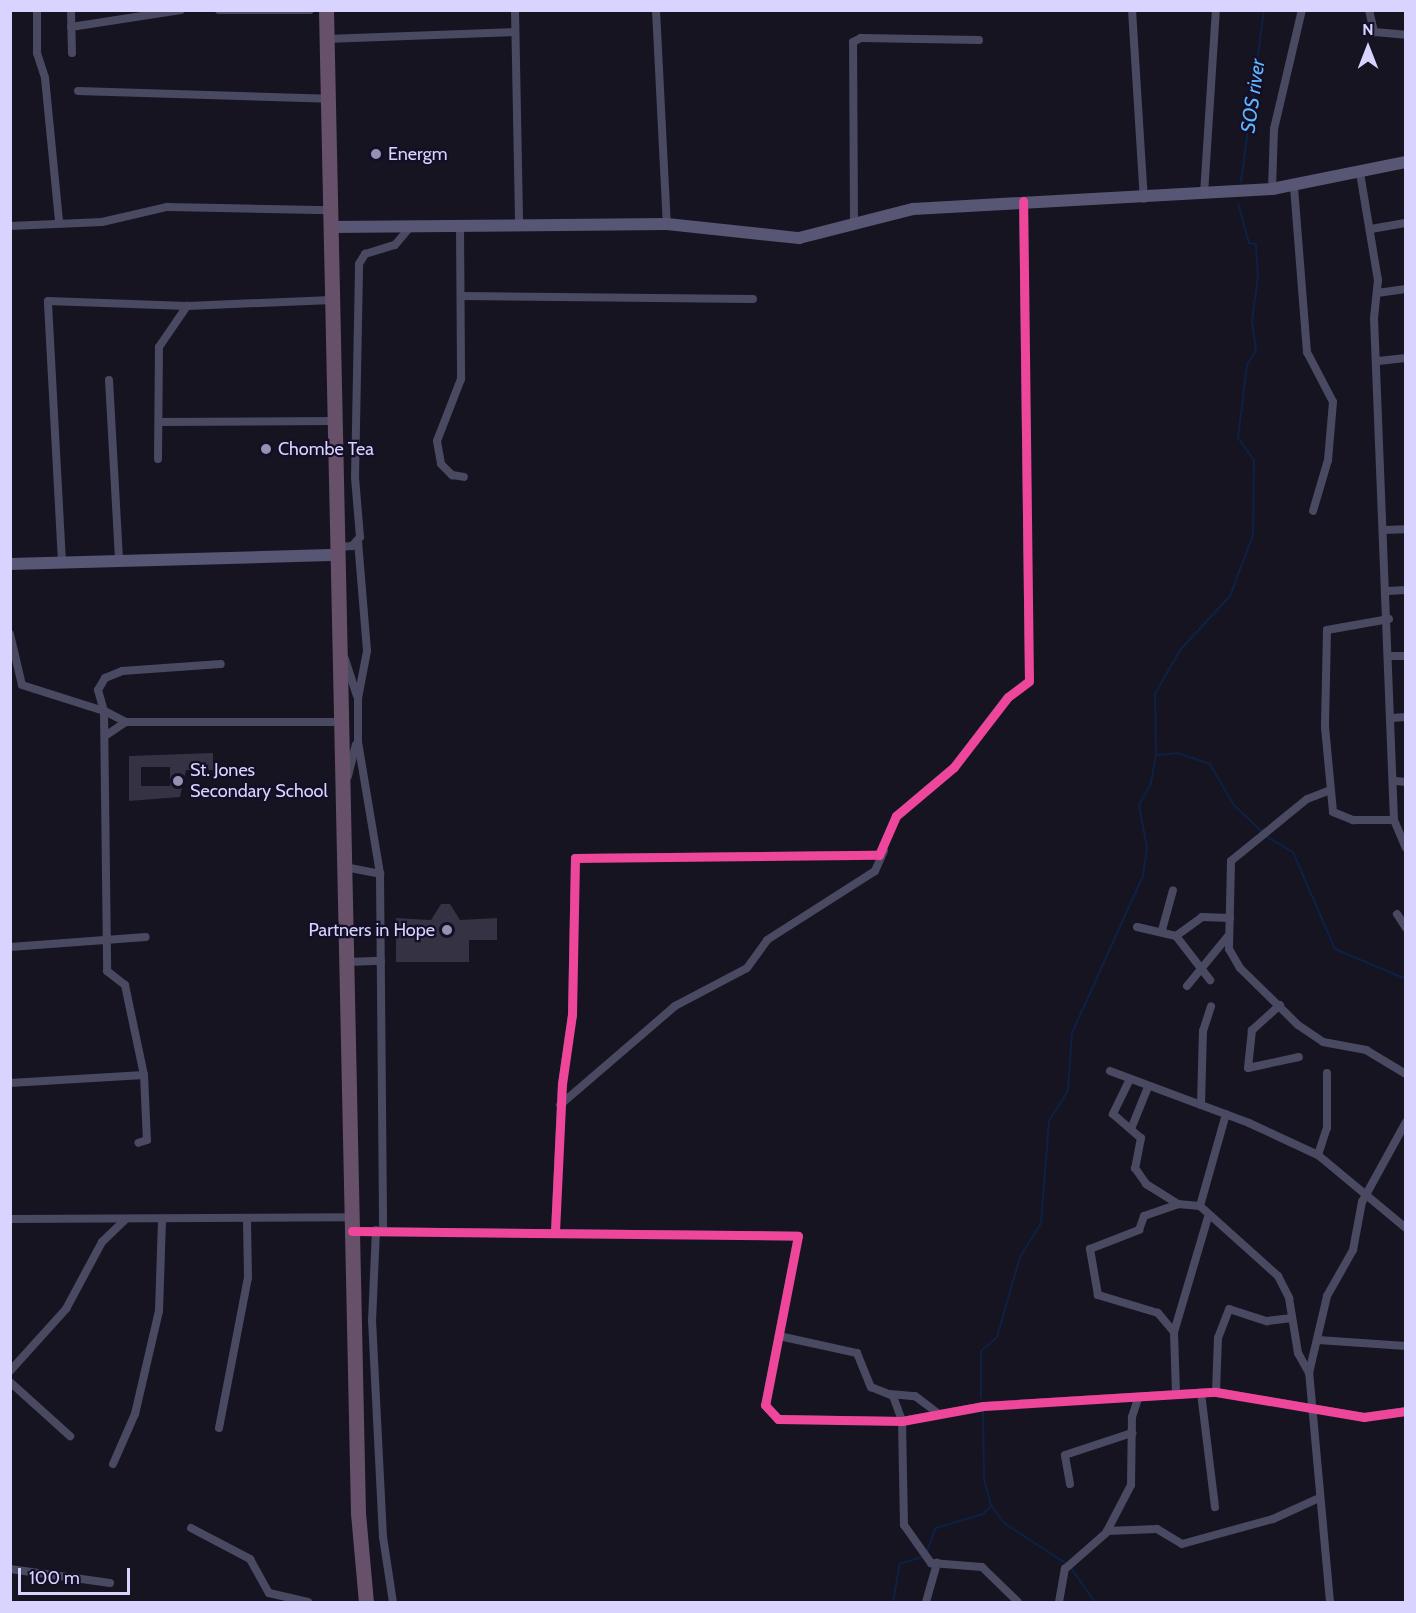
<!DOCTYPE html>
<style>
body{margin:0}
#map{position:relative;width:1416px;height:1613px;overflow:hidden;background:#161421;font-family:Cabin,sans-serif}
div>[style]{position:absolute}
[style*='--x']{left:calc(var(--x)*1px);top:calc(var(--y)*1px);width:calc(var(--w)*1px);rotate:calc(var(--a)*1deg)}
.stream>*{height:2px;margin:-1px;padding:0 1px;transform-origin:1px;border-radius:1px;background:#0d2144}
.building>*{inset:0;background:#343243}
.street>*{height:8px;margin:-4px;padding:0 4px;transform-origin:4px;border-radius:4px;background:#4a4962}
.secondary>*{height:12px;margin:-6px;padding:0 6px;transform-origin:6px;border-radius:6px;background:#575674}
.highway>*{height:15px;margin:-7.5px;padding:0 7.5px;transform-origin:7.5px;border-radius:7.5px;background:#67516a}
.cycleway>*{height:9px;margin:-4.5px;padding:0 4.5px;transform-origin:4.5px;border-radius:4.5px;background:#ed469a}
.dots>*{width:16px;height:16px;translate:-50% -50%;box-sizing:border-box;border:3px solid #130f26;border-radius:50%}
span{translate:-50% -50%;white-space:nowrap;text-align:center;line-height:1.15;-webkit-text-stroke:4.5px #130f26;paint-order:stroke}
.poi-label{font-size:18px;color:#d9d4ff}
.left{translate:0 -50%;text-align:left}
.right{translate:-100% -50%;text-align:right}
.water-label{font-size:20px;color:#62b6ff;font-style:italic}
.frame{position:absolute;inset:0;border:12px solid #d9d4ff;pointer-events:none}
.north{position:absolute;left:1338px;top:18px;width:60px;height:60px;-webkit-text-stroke:4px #130f26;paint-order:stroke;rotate:0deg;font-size:16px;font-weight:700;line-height:24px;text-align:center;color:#d9d4ff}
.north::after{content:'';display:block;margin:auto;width:21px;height:27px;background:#d9d4ff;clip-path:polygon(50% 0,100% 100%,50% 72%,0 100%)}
.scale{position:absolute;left:18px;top:1568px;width:112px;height:27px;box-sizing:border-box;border:3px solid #d9d4ff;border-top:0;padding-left:8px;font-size:18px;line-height:21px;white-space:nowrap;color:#d9d4ff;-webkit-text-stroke:4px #130f26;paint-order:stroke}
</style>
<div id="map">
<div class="stream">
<i style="--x:1241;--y:182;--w:174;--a:-82.4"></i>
<i style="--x:1156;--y:755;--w:22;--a:-5"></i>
<i style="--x:1178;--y:753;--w:34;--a:19"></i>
<i style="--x:1210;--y:764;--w:46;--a:60.1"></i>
<i style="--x:1233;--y:804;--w:39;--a:44"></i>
<i style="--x:1267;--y:837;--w:30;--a:30"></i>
<i style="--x:1293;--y:852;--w:106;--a:66.6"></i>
<i style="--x:1335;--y:949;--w:77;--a:22.9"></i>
<i style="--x:981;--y:1398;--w:47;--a:-90"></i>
<i style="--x:981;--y:1351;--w:21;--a:-41"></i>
<i style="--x:997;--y:1337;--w:83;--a:-74"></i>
<i style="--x:1020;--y:1257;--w:40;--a:-58"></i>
<i style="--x:1041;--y:1223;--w:102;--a:-85.5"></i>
<i style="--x:1049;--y:1121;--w:36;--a:-58"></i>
<i style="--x:1068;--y:1090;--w:57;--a:-86"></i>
<i style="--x:1072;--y:1033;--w:172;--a:-65.7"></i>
<i style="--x:1143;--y:876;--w:28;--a:-82"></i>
<i style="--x:1147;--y:848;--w:44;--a:-100.5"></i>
<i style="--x:1139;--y:805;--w:25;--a:-61"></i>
<i style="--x:1151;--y:783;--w:28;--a:-80"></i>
<i style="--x:1156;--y:755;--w:61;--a:-90.9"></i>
<i style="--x:1155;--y:694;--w:51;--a:-60.4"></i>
<i style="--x:1180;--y:650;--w:74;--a:-47.2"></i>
<i style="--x:1230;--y:596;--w:65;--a:-69.3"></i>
<i style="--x:1253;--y:535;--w:75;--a:-89.2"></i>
<i style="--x:1254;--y:460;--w:27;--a:-126"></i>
<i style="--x:1238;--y:438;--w:74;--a:-83"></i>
<i style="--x:1247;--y:365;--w:17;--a:-59"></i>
<i style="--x:1256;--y:350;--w:29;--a:-98"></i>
<i style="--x:1252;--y:321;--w:45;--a:-82.4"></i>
<i style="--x:1258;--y:276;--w:32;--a:-94"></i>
<i style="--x:1256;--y:244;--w:7;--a:-172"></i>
<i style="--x:1249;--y:243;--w:41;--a:-105.4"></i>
<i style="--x:983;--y:1409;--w:70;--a:89.2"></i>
<i style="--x:984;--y:1479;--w:27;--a:75"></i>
<i style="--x:991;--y:1505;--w:22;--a:54"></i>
<i style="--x:1004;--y:1523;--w:75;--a:33.1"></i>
<i style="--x:927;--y:1551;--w:25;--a:-69"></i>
<i style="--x:936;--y:1528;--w:49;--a:-16.6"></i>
<i style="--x:983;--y:1514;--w:11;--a:-45"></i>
<i style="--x:1071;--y:1568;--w:42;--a:54.8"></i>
<i style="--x:893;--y:1602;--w:39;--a:-80"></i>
<i style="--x:900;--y:1564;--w:25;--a:-18"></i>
</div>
<div class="building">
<i style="clip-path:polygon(evenodd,213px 753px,213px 770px,186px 770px,180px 797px,129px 801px,129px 756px,213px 753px,141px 767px,170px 767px,170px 786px,141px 786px,141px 767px)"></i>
<i style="clip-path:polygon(441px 904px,450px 904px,460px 920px,497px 918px,497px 940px,469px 940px,469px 962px,396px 962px,396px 918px,431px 920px)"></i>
</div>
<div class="street">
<i style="--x:37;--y:10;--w:43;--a:90"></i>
<i style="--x:37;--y:53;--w:26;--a:72"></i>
<i style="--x:45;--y:78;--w:145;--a:84.4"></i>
<i style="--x:71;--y:10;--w:43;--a:88.7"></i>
<i style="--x:219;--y:10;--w:91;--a:0"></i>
<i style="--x:515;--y:10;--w:214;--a:88.9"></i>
<i style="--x:656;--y:10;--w:214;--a:87.1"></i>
<i style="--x:1132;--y:10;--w:189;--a:86.4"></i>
<i style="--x:1369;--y:10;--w:23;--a:77"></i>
<i style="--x:1374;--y:32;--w:32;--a:5"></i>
<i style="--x:71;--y:27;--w:111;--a:-8.8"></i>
<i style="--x:326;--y:39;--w:189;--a:-2.1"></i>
<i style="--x:78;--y:91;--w:250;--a:1.8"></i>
<i style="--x:1360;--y:173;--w:109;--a:80.5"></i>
<i style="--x:1378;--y:280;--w:38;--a:96"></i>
<i style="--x:1374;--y:318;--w:502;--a:87.72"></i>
<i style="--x:1394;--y:820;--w:30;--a:67"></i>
<i style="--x:1294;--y:187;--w:166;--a:85.5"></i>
<i style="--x:1307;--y:352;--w:56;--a:62.5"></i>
<i style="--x:1333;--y:402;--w:58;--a:94.9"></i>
<i style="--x:1328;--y:460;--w:53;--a:106.4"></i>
<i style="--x:1272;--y:189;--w:60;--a:-88.1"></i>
<i style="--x:1274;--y:129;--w:122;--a:-76.8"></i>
<i style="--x:1204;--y:194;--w:184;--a:-86.3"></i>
<i style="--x:854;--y:223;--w:181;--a:-90.3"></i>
<i style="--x:853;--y:42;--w:9;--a:-27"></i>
<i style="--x:861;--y:38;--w:118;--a:1"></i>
<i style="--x:10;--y:226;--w:92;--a:-2.5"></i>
<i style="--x:102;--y:222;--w:67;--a:-13"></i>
<i style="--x:167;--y:207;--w:163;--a:1.1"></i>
<i style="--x:460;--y:226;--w:153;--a:89.6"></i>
<i style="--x:461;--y:379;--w:66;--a:111.2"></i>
<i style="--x:437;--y:441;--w:23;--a:80"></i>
<i style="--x:441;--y:464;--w:16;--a:45"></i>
<i style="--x:452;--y:475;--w:12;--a:9"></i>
<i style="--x:1371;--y:229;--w:36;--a:-10"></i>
<i style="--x:1377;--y:293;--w:29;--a:-8"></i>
<i style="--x:461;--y:296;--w:292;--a:0.6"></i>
<i style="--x:1378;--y:361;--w:28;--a:-6"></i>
<i style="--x:109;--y:380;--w:180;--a:86.8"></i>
<i style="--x:159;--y:422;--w:176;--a:-0.3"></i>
<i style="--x:158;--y:459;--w:112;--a:-89.5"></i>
<i style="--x:159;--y:347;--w:50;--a:-55.7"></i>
<i style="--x:1383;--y:530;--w:23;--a:-2"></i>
<i style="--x:358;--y:541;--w:110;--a:85.3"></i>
<i style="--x:367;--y:651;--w:48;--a:100.8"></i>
<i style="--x:358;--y:698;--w:44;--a:90"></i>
<i style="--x:358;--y:742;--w:134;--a:80.5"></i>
<i style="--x:338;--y:547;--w:14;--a:-4"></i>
<i style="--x:352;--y:546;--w:12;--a:-48"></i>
<i style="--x:360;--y:537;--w:59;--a:-94.8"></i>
<i style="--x:355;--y:478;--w:214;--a:-88.9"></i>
<i style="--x:359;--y:264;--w:12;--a:-59"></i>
<i style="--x:365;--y:254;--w:31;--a:-17"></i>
<i style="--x:395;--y:245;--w:25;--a:-50"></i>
<i style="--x:62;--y:562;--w:261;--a:-93.1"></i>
<i style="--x:48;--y:301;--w:139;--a:2.1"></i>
<i style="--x:187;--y:306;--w:145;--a:-2.4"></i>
<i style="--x:1387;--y:591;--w:19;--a:-3"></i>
<i style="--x:1389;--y:619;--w:63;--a:169.9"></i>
<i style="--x:1327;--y:630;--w:97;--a:91.2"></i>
<i style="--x:1325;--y:727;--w:85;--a:84.6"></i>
<i style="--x:1333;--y:812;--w:22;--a:22"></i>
<i style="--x:1353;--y:820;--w:41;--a:0"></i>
<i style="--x:10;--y:634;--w:52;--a:76.8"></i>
<i style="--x:22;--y:685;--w:86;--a:17.6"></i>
<i style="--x:104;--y:711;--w:260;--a:89.3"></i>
<i style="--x:107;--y:971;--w:23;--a:38"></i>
<i style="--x:125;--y:985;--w:92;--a:78.1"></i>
<i style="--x:144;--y:1075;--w:65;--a:87.4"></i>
<i style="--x:147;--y:1140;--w:9;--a:162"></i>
<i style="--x:1389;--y:656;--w:17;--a:0"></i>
<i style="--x:345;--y:659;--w:38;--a:72"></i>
<i style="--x:1392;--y:718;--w:14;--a:-4"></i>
<i style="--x:126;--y:722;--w:25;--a:-153"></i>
<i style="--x:104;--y:711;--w:22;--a:-106"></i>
<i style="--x:98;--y:690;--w:14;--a:-60"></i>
<i style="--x:105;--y:678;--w:18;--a:-22"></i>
<i style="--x:122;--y:671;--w:99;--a:-4"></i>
<i style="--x:105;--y:736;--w:25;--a:-34"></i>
<i style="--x:126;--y:722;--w:216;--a:0"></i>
<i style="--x:348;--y:776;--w:32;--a:-76"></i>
<i style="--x:1396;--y:781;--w:10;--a:6"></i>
<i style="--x:1328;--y:791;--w:22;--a:159"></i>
<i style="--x:1307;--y:799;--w:98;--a:140.8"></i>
<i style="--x:1231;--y:861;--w:88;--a:91.3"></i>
<i style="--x:1229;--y:949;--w:22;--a:60"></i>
<i style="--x:1240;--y:968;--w:81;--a:44.5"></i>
<i style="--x:1298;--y:1025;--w:30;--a:34"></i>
<i style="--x:1323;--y:1042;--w:44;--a:10.5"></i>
<i style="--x:1366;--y:1050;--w:47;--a:31"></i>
<i style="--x:345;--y:867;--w:36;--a:11"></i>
<i style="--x:380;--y:874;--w:356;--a:89.5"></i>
<i style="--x:1397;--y:914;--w:17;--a:57"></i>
<i style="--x:1137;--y:927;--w:40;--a:13"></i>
<i style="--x:1176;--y:936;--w:56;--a:52.3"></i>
<i style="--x:1162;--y:930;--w:41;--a:-74.6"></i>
<i style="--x:1176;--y:936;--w:32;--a:-36"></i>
<i style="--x:1202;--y:917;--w:28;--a:2"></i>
<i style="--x:10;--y:947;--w:136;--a:-4.2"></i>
<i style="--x:347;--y:962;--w:34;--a:-2"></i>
<i style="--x:1187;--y:986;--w:65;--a:-50.6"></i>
<i style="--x:1280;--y:1005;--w:38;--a:138"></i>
<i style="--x:1252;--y:1030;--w:38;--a:96"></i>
<i style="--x:1248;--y:1068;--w:52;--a:-12.2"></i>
<i style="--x:1110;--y:1071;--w:148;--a:20.5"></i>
<i style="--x:1249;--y:1123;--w:76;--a:24.9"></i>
<i style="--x:1318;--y:1155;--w:114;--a:39.7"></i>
<i style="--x:1129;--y:1081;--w:37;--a:116"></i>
<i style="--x:1113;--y:1114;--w:37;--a:41"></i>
<i style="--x:1141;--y:1138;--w:31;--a:101"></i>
<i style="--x:1135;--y:1168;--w:19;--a:55"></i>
<i style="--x:1146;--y:1184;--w:38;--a:32"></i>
<i style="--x:10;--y:1083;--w:134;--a:-3.4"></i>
<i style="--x:560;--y:1105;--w:152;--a:-40.7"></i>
<i style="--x:675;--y:1006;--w:81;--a:-27.8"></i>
<i style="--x:747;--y:968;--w:34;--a:-54"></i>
<i style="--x:767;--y:940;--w:128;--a:-32.6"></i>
<i style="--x:875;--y:871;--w:22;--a:-66"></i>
<i style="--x:1201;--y:1105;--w:74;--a:-88.5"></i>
<i style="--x:1203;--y:1031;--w:26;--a:-72"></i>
<i style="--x:1226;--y:1114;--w:96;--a:105.8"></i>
<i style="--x:1200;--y:1206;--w:105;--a:41.9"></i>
<i style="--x:1278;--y:1276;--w:25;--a:63"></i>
<i style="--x:1289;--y:1298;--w:56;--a:80.7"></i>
<i style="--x:1298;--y:1353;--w:23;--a:61"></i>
<i style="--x:1131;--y:1129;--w:45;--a:-68"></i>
<i style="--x:1318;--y:1155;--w:28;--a:-72"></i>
<i style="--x:1327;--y:1128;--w:55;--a:-90"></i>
<i style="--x:10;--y:1219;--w:342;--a:-0.3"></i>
<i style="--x:376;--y:1230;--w:90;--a:92.5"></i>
<i style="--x:372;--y:1320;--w:217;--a:87.1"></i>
<i style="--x:383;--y:1537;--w:66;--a:81.3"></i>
<i style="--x:352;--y:1231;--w:446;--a:0.6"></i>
<i style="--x:798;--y:1236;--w:172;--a:101"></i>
<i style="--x:765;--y:1405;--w:19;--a:47"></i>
<i style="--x:778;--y:1419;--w:124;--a:0.9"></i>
<i style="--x:902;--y:1421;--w:83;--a:-10.4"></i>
<i style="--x:984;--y:1406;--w:232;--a:-3.5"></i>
<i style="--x:1216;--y:1392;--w:150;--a:9.6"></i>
<i style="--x:1364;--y:1417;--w:42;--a:-8.1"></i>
<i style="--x:555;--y:1232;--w:148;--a:-87.3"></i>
<i style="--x:562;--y:1084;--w:70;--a:-81.8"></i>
<i style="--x:572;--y:1015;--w:157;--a:-88.9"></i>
<i style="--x:575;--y:858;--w:304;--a:-0.6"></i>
<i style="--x:879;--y:855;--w:43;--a:-66.4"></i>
<i style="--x:896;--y:816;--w:76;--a:-40.2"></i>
<i style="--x:954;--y:767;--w:88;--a:-52.4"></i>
<i style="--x:1008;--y:697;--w:26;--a:-37"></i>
<i style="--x:1029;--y:681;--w:480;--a:-90.7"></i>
<i style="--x:1174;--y:1332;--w:25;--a:-130"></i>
<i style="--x:1158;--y:1313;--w:63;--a:-163.3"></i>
<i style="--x:1098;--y:1295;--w:47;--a:-99.9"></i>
<i style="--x:1090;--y:1249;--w:53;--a:-21.2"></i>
<i style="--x:1139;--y:1230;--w:15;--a:-70"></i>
<i style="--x:1144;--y:1216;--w:36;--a:-19"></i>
<i style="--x:1178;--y:1204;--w:22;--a:5"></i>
<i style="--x:779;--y:1336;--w:80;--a:12.3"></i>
<i style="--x:857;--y:1353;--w:37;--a:68"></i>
<i style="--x:871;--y:1387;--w:24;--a:22"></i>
<i style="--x:893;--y:1396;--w:27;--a:70"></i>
<i style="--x:902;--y:1421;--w:104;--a:88.9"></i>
<i style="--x:904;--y:1525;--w:47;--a:54.6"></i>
<i style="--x:931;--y:1563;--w:51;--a:4.5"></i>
<i style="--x:982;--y:1567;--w:50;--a:44.2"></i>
<i style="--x:1318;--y:1340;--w:88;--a:3.9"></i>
<i style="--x:10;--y:1371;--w:84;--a:-47.9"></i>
<i style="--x:66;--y:1309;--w:76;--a:-61.8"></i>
<i style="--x:102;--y:1242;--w:32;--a:-44"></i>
<i style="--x:10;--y:1382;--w:81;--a:42"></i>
<i style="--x:1216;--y:1392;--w:54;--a:-87.9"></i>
<i style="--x:1218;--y:1338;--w:31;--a:-69"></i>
<i style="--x:1229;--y:1309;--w:40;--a:18"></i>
<i style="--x:1267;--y:1321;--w:25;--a:-7"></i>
<i style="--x:1176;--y:1393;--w:61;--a:-91.9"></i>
<i style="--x:1174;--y:1332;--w:120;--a:-73.5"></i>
<i style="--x:1201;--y:1393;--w:115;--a:83"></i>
<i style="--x:890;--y:1394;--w:25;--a:5"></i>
<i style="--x:915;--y:1396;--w:31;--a:37"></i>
<i style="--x:219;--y:1428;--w:153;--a:-79.1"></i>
<i style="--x:248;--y:1278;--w:57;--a:-91"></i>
<i style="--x:113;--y:1464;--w:55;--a:-66.3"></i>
<i style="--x:135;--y:1414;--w:106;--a:-76.9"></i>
<i style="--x:159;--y:1311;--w:89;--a:-88.1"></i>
<i style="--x:1070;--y:1484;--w:29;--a:-100"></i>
<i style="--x:1065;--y:1455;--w:71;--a:-18.2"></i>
<i style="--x:191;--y:1528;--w:67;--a:27.7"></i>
<i style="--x:250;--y:1559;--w:39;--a:61"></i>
<i style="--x:269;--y:1593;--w:40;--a:13"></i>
<i style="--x:1107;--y:1531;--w:50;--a:-2.3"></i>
<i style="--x:1157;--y:1529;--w:29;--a:31"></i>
<i style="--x:1182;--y:1544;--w:94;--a:-15.4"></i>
<i style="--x:1273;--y:1519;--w:48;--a:-24.4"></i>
<i style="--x:10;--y:1569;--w:101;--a:8"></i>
<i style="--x:926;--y:1602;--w:41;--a:-74.2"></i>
<i style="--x:1059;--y:1602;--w:34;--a:-80"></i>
<i style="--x:1065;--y:1569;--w:55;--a:-41.3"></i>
<i style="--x:1106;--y:1533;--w:54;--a:-62.5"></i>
<i style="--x:1131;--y:1485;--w:68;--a:-89.2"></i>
<i style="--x:1132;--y:1417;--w:20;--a:-72"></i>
<i style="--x:1330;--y:1602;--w:230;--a:-95.2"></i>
<i style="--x:1309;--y:1373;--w:79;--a:-76.8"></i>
<i style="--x:1327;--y:1296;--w:53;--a:-60.5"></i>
<i style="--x:1353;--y:1250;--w:49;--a:-79.4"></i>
<i style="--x:1362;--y:1202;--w:91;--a:-61.2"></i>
</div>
<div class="secondary">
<i style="--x:330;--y:227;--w:337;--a:-0.5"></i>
<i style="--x:667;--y:224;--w:133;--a:6.1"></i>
<i style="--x:799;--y:238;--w:118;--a:-14.3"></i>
<i style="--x:913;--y:209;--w:360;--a:-3.2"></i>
<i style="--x:1272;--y:189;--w:137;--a:-11.4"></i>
<i style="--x:10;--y:564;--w:328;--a:-1.6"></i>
</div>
<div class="highway">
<i style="--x:326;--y:10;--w:1503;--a:88.78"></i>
<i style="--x:358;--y:1513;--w:89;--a:84.9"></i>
</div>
<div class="cycleway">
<i style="--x:352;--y:1231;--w:446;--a:0.6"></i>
<i style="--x:798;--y:1236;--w:172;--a:101"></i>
<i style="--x:765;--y:1405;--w:19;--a:47"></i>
<i style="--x:778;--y:1419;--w:124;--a:0.9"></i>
<i style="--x:902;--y:1421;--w:83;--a:-10.4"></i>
<i style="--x:984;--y:1406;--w:232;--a:-3.5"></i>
<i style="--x:1216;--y:1392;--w:150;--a:9.6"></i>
<i style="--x:1364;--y:1417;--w:42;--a:-8.1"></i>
<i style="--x:555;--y:1232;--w:148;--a:-87.3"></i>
<i style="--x:562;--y:1084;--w:70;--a:-81.8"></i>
<i style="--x:572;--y:1015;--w:157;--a:-88.9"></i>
<i style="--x:575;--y:858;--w:304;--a:-0.6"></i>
<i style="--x:879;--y:855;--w:43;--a:-66.4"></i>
<i style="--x:896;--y:816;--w:76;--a:-40.2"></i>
<i style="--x:954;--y:767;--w:88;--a:-52.4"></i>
<i style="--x:1008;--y:697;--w:26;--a:-37"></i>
<i style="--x:1029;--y:681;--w:480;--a:-90.7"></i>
</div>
<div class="dots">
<i style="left:376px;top:154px;background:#9591b1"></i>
<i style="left:266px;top:449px;background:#9591b1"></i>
<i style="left:178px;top:781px;background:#9591b1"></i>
<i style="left:447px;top:930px;background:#9591b1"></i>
</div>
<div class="poi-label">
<span class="left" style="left:388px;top:154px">Energm</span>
<span class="left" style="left:278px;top:449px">Chombe Tea</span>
<span class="left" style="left:190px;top:781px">St. Jones<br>Secondary School</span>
<span class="right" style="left:435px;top:930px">Partners in Hope</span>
</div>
<div class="water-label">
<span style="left:1253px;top:96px;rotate:-82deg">SOS river</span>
</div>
<div class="frame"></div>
<div class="north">N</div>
<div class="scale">100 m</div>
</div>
